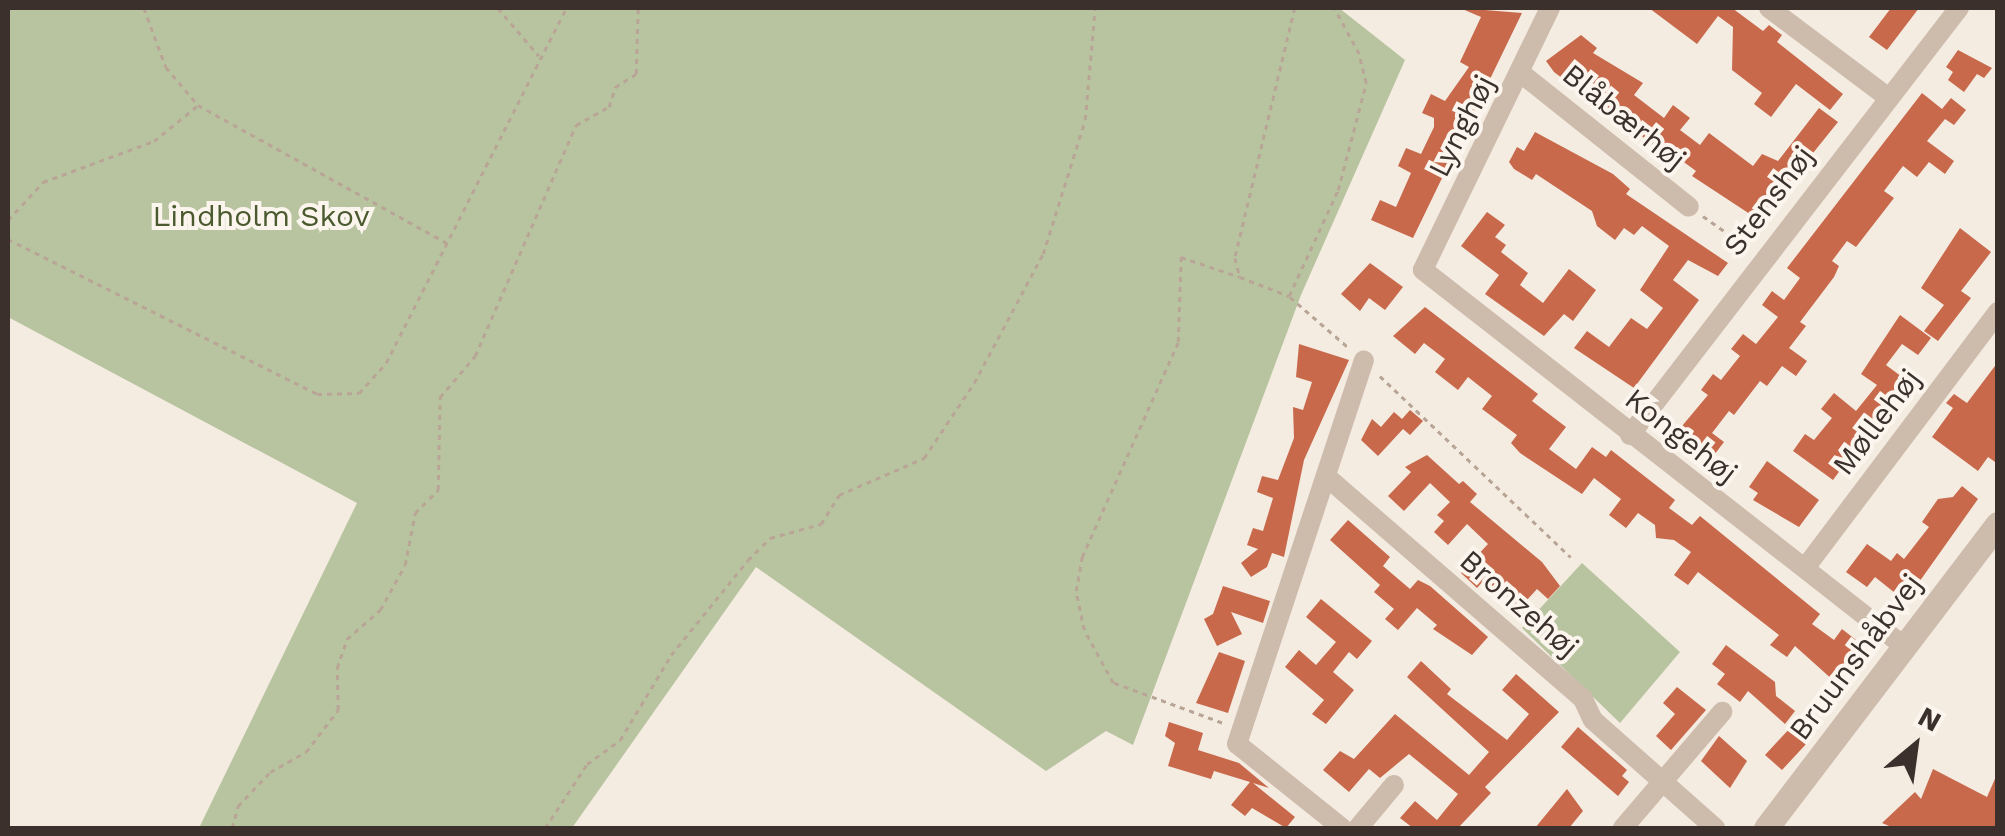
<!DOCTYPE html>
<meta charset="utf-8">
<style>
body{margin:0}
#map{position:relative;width:2005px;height:836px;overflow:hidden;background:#f4ebe1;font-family:"Work Sans",sans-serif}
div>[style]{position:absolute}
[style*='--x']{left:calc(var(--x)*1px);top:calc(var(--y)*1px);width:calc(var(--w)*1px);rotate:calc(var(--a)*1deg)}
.green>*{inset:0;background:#b8c4a0}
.building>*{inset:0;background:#c8694b}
.path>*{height:2.5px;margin-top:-1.25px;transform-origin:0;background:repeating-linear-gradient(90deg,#b9a596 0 5px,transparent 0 10px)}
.minor>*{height:20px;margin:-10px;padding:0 10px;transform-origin:10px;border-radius:10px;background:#cdbbac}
.tertiary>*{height:25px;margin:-12.5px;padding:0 12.5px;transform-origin:12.5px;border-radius:12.5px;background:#cdbbac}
span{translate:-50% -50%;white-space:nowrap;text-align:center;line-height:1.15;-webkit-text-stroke:8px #fbf5ee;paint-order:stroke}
.street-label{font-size:30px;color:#3b302b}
.park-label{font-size:30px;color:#4a5a2e}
.frame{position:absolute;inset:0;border:10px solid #3b302b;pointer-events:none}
.north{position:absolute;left:1865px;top:696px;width:100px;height:100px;-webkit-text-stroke:8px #fbf5ee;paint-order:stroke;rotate:29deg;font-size:28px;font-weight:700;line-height:40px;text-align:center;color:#3b302b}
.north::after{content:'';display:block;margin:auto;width:35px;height:45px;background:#3b302b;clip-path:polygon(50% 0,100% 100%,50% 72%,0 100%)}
</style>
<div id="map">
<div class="green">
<i style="clip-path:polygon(8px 8px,1339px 8px,1405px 60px,1301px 295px,1133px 745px,1106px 731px,1046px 771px,756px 567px,572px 828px,199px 828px,357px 503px,8px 317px)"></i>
<i style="clip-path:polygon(1582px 563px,1680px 652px,1620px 723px,1522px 628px)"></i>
</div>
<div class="building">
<i style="clip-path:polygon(1460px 8px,1522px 13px,1413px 238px,1371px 220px,1380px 200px,1396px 207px,1411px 173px,1398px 166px,1406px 148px,1421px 154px,1434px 127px,1434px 118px,1422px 113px,1431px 94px,1445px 101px,1469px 67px,1460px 62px,1481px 17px)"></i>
<i style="clip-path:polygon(1649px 8px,1732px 8px,1763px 31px,1769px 25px,1782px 35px,1777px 42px,1843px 94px,1830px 110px,1796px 84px,1771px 117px,1754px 104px,1762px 93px,1732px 70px,1733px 27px,1718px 16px,1697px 44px)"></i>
<i style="clip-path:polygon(1891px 8px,1919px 8px,1887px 50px,1869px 37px)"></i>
<i style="clip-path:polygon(1581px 35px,1597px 48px,1593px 53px,1643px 83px,1634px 95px,1664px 118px,1673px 105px,1690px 118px,1680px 130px,1700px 145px,1709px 133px,1753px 166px,1762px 154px,1778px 161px,1819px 108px,1838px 122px,1759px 220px,1692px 176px,1696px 171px,1666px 149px,1663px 154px,1574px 79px,1570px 84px,1554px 72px,1546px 61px)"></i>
<i style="clip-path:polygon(1958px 50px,1992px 68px,1984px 78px,1977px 74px,1964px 92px,1948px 80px,1953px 72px,1946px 67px)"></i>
<i style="clip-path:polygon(1922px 93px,1942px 109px,1951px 98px,1966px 110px,1954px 125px,1945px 119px,1927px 141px,1954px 161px,1945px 174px,1929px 162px,1917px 177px,1903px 166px,1884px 191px,1894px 198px,1856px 247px,1847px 241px,1832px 261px,1839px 266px,1834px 277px,1800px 322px,1806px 326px,1789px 348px,1807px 361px,1796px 376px,1782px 366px,1767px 386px,1760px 381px,1734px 415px,1729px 411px,1712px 433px,1724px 442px,1711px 459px,1677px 432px,1708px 395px,1701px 390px,1713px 374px,1721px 380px,1740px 356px,1731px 349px,1743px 334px,1756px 344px,1778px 317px,1762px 305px,1772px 291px,1784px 300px,1800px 278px,1787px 268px)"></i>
<i style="clip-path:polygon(1535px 132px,1613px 174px,1630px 189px,1626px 194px,1728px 263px,1718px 276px,1688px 260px,1673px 280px,1699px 300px,1634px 388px,1574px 348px,1587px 331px,1609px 347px,1631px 318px,1647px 329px,1663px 308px,1640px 290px,1669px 246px,1642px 226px,1634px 235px,1624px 228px,1615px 240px,1597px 226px,1592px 211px,1536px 174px,1532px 180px,1514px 169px,1509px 162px,1517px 147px,1524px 151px)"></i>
<i style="clip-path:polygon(1487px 212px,1505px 225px,1495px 237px,1506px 245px,1501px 252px,1528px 273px,1520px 285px,1543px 303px,1569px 269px,1596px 290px,1573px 321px,1564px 314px,1544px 336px,1485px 294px,1499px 275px,1461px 246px)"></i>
<i style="clip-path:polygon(1960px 228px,1991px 252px,1961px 291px,1971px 298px,1938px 341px,1924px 331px,1944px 305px,1921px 288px)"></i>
<i style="clip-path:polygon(1370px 263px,1403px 287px,1385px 310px,1369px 298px,1360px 311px,1341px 294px)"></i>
<i style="clip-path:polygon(1425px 307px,1538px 394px,1532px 401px,1566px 427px,1549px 449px,1576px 469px,1592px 447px,1606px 457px,1611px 450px,1675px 500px,1669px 508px,1692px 525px,1700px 516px,1820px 614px,1812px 624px,1834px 640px,1842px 629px,1856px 640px,1852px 645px,1867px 657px,1854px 672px,1847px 666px,1834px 681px,1795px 646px,1787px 657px,1770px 645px,1779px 635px,1698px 572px,1688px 585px,1674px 575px,1691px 552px,1674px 540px,1656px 538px,1655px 525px,1638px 513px,1626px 528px,1609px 515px,1621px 499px,1594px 478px,1582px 494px,1520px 453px,1511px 443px,1517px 435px,1482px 409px,1492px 396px,1468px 377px,1458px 390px,1435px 372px,1445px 359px,1424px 343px,1415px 354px,1393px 336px)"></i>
<i style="clip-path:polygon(1900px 315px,1931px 338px,1918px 355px,1902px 344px,1886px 365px,1906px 380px,1833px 480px,1793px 451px,1805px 434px,1814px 440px,1832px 418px,1821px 409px,1834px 393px,1856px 411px,1877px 385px,1861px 374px)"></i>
<i style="clip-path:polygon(1299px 344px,1349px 360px,1304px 460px,1284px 557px,1272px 553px,1267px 567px,1251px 577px,1241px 563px,1258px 549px,1247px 545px,1253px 528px,1263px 531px,1273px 498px,1257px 492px,1262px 476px,1278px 480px,1294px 438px,1293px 407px,1303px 410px,1312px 382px,1296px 377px)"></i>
<i style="clip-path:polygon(1998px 362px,1998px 464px,1988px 457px,1978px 471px,1932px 437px,1953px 408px,1946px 403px,1954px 394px,1967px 403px)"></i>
<i style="clip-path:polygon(1410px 410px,1423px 421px,1410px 435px,1403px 429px,1378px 456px,1361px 440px,1372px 419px,1381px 427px,1394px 412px,1402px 419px)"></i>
<i style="clip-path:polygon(1427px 455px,1459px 484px,1463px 481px,1477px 494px,1470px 502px,1542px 562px,1560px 586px,1548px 599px,1537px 589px,1518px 610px,1485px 579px,1477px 588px,1461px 573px,1488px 544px,1467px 524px,1448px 545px,1434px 532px,1444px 521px,1437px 515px,1450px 502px,1430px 483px,1404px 511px,1388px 496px,1411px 472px,1405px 467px)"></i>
<i style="clip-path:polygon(1767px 461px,1819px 500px,1799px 527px,1753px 500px,1758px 493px,1749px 487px)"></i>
<i style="clip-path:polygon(1962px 486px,1978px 499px,1917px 585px,1907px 577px,1895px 593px,1875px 577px,1867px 587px,1846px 572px,1867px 544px,1891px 561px,1897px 553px,1904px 559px,1929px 527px,1922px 522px,1938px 499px,1953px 497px)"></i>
<i style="clip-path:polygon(1348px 520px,1390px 557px,1383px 566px,1410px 589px,1418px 580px,1430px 586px,1488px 637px,1472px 655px,1433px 629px,1437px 625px,1417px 608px,1398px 630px,1385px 619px,1394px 609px,1374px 592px,1380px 585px,1330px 540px)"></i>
<i style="clip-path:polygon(1223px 586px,1270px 601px,1263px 623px,1231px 612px,1242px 634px,1217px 646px,1204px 619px,1213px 614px)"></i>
<i style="clip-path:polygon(1321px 599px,1372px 641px,1357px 659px,1349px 652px,1333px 672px,1354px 690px,1326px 724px,1312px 714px,1324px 700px,1285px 667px,1299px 650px,1316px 665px,1336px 642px,1306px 617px)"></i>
<i style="clip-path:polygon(1726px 645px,1775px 682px,1776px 696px,1795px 711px,1785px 724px,1748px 691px,1740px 702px,1717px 684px,1725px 674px,1712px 664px)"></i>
<i style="clip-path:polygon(1219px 652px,1245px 661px,1228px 713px,1196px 703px)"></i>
<i style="clip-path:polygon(1421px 661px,1451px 689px,1447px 694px,1507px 740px,1529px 714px,1502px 690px,1516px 674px,1559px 712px,1485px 787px,1491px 793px,1458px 828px,1413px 828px,1400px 818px,1415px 801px,1437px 820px,1458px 794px,1409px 754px,1380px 778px,1369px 769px,1349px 792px,1323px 770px,1340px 751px,1354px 759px,1395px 714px,1469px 775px,1489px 752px,1407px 677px)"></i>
<i style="clip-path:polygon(1677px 687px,1706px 710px,1671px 750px,1656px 736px,1675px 714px,1663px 703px)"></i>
<i style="clip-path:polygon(1169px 722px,1203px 733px,1198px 750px,1239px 763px,1269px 788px,1253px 783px,1295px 817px,1286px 828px,1252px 808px,1245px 816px,1231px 805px,1250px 782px,1214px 771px,1211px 779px,1168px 766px,1175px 743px,1165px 736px)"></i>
<i style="clip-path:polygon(1578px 727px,1627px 770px,1622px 776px,1629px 782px,1618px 796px,1561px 747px)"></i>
<i style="clip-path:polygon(1791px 727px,1808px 742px,1782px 770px,1765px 755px)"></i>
<i style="clip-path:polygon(1719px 736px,1747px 761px,1730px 788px,1701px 761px)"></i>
<i style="clip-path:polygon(1933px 769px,1987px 797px,1998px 772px,1998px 828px,1894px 828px,1882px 823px,1915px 792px,1921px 799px)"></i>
<i style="clip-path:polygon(1567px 789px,1583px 811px,1569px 828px,1535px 828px)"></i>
</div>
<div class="path">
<i style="--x:144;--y:8;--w:63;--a:69.6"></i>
<i style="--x:166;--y:67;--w:50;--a:49.9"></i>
<i style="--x:198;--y:105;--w:285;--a:29"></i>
<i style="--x:498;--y:8;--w:63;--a:49.5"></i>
<i style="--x:1295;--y:8;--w:257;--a:103.5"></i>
<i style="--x:1235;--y:258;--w:20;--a:75"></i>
<i style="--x:1240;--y:277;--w:53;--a:21.2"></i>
<i style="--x:1289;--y:296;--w:117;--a:-65.2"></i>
<i style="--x:1338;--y:190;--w:111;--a:-75.3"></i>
<i style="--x:1366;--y:83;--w:30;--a:-104"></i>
<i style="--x:1359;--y:54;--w:52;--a:-118.5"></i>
<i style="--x:1703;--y:216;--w:57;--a:35.1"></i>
<i style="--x:8;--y:220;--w:52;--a:-47.4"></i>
<i style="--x:43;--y:182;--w:118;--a:-20.3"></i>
<i style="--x:154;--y:141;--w:55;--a:-39.1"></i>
<i style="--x:8;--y:239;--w:346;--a:26.6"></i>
<i style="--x:317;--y:394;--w:42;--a:-1.4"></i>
<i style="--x:359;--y:393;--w:40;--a:-48"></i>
<i style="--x:386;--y:363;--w:398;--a:-63.1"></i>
<i style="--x:1290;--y:297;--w:77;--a:40.8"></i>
<i style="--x:1380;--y:376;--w:263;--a:43.5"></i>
<i style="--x:1222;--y:723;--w:116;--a:-159.8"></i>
<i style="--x:1113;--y:683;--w:60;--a:-118.7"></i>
<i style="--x:1084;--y:630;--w:40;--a:-102"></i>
<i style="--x:1076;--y:591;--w:35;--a:-80"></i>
<i style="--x:1082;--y:557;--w:235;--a:-65.9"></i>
<i style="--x:1178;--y:342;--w:85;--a:-88"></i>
<i style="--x:1181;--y:257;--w:62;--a:18.7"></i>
<i style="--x:232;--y:828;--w:23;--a:-75"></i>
<i style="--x:238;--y:806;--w:47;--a:-46.7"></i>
<i style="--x:270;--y:772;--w:41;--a:-29.1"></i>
<i style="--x:306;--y:752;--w:53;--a:-52.7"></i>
<i style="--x:338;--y:710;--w:42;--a:-91.4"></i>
<i style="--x:337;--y:668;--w:31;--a:-71"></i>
<i style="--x:347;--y:639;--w:44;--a:-41.3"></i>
<i style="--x:380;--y:610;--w:51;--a:-60.9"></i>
<i style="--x:405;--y:565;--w:53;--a:-79.1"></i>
<i style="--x:415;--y:513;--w:33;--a:-45"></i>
<i style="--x:438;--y:490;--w:93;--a:-88.8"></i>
<i style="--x:440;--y:397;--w:54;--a:-49.5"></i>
<i style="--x:475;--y:356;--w:252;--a:-66.4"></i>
<i style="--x:576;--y:125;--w:38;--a:-29"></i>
<i style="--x:609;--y:107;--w:21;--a:-73"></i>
<i style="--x:615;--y:87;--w:25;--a:-32"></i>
<i style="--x:636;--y:74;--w:66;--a:-88.3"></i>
<i style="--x:545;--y:828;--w:77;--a:-56.7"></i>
<i style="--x:587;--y:764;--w:41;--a:-36"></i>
<i style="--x:620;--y:740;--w:99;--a:-59"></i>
<i style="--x:671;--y:655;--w:122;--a:-51"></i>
<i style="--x:748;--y:560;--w:31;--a:-45"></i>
<i style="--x:770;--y:538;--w:53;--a:-15.4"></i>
<i style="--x:821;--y:524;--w:34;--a:-58"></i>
<i style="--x:839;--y:495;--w:93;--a:-23.5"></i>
<i style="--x:924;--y:458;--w:90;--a:-56.3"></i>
<i style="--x:974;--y:383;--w:146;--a:-61.9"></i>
<i style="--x:1043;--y:254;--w:140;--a:-72.6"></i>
<i style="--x:1085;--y:120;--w:112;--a:-84.9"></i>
</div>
<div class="minor">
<i style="--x:1550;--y:8;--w:291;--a:115.9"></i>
<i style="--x:1423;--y:270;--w:612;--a:38.03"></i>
<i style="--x:1769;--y:8;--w:146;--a:36.9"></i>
<i style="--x:1522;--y:74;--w:213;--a:38.5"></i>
<i style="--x:1630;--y:435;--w:539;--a:-52.39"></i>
<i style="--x:1328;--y:478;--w:337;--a:40.9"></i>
<i style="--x:1583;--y:699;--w:23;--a:65"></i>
<i style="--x:1593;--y:720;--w:163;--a:41.5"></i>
<i style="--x:1805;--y:568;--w:321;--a:-53"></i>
<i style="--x:1342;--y:828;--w:134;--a:-141.3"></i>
<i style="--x:1237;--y:744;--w:404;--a:-71.7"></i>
<i style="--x:1358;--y:828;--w:56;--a:-50.1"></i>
<i style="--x:1623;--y:828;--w:153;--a:-49.5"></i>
</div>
<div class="tertiary">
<i style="--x:1766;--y:828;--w:382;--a:-52.7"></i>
</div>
<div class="street-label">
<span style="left:1624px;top:117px;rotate:39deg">Blåbærhøj</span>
<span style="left:1462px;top:126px;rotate:-63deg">Lynghøj</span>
<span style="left:1769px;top:201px;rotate:-53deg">Stenshøj</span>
<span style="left:1877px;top:422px;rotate:-53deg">Møllehøj</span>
<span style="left:1681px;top:436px;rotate:38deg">Kongehøj</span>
<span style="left:1519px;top:604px;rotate:41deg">Bronzehøj</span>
<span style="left:1856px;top:657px;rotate:-53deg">Bruunshåbvej</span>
</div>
<div class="park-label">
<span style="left:261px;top:216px">Lindholm Skov</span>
</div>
<div class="frame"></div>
<div class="north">N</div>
</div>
